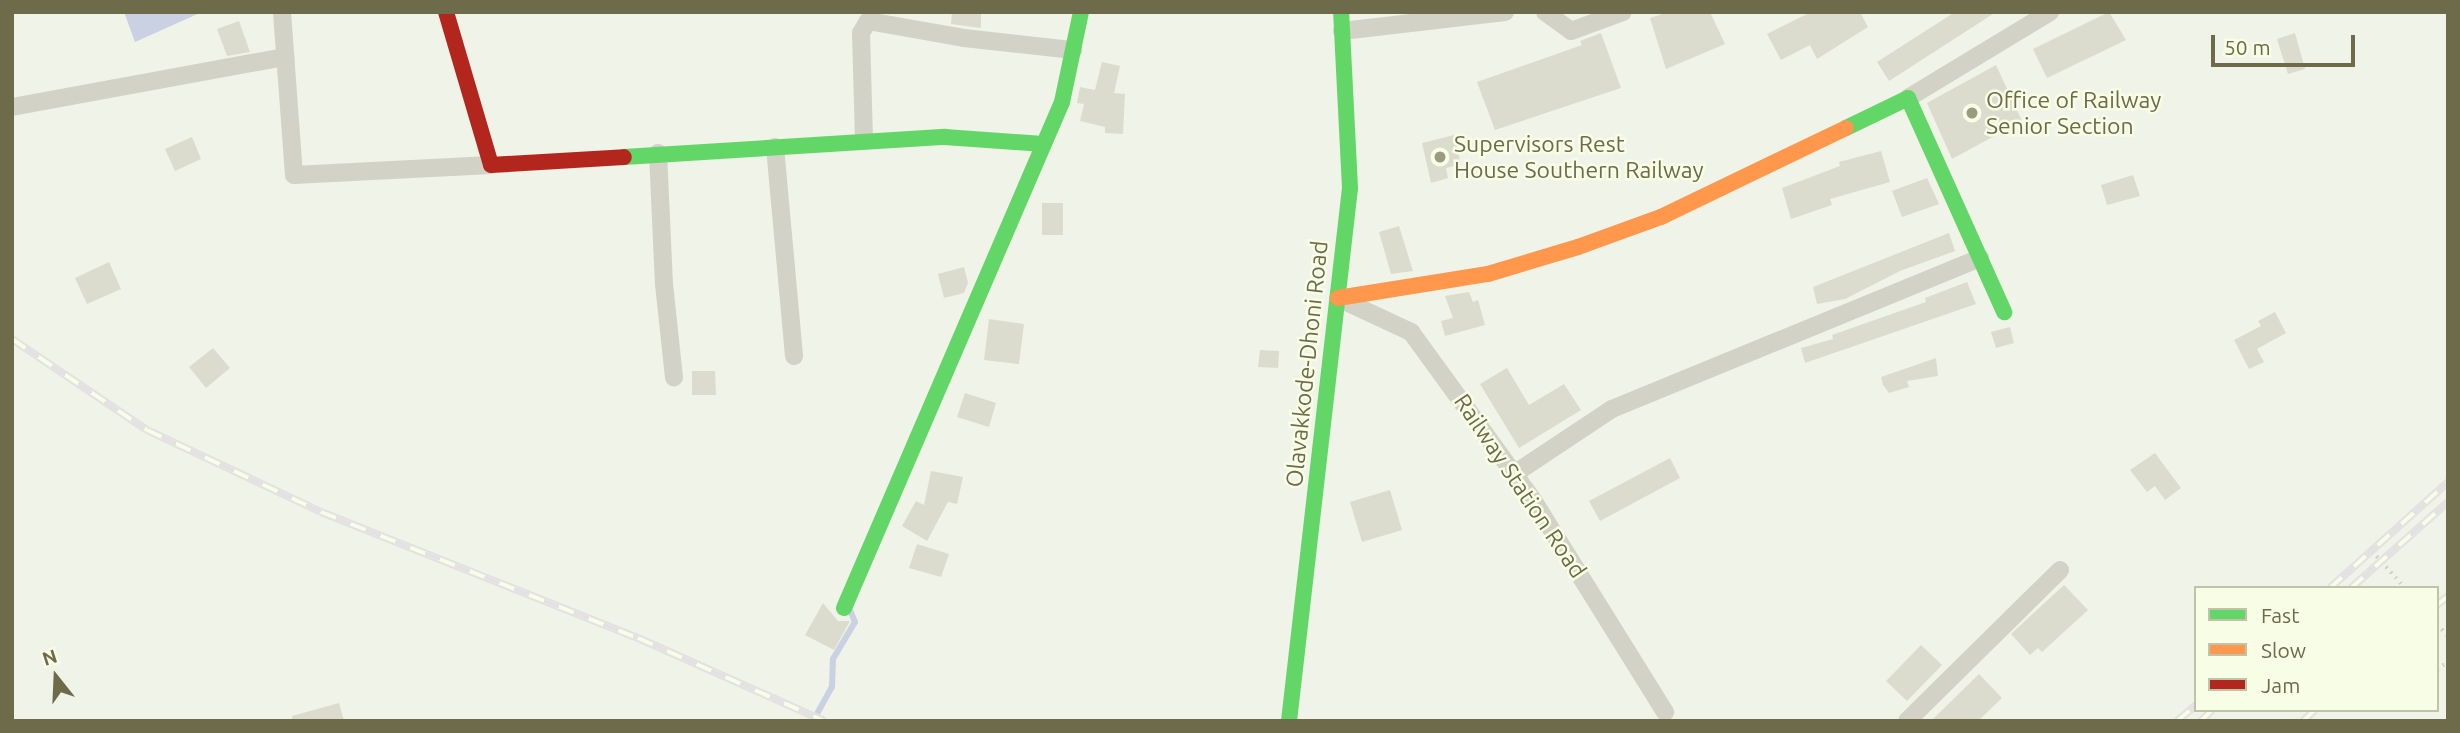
<!DOCTYPE html>
<style>
body{margin:0}
#map{position:relative;width:2460px;height:733px;overflow:hidden;background:#f0f3e7;font-family:Ubuntu,sans-serif}
div>[style]{position:absolute}
[style*='--x']{left:calc(var(--x)*1px);top:calc(var(--y)*1px);width:calc(var(--w)*1px);rotate:calc(var(--a)*1deg)}
.water>*{inset:0;background:#c9d1e2}
.stream>*{height:6px;margin:-3px;padding:0 3px;transform-origin:3px;border-radius:3px;background:#c9d1e2}
.building>*{inset:0;background:#dbdccd}
.path>*{height:3.5px;margin-top:-1.75px;transform-origin:0;background:repeating-linear-gradient(90deg,#d3d2c6 0 2px,transparent 0 7px)}
.street>*{height:18px;margin:-9px;padding:0 9px;transform-origin:9px;border-radius:9px;background:#d2d2c6}
.fast>*{height:16px;margin:-8px;padding:0 8px;transform-origin:8px;border-radius:8px;background:#63d668}
.slow>*{height:16px;margin:-8px;padding:0 8px;transform-origin:8px;border-radius:8px;background:#ff974d}
.jam>*{height:16px;margin:-8px;padding:0 8px;transform-origin:8px;border-radius:8px;background:#b3261e}
.rail>*{height:8px;margin-top:-4px;transform-origin:0;background:repeating-linear-gradient(90deg,#f8fde6 0 16px,#e4e1e2 0 32px);box-sizing:border-box;border-block:2px solid #e4e1e2}
.dots>*{width:19px;height:19px;translate:-50% -50%;box-sizing:border-box;border:4px solid #f8fde6;border-radius:50%}
span{translate:-50% -50%;white-space:nowrap;text-align:center;line-height:1.15;-webkit-text-stroke:5px #f8fde6;paint-order:stroke}
.poi-label{font-size:23px;color:#6d6b4a}
.left{translate:0 -50%;text-align:left}
.street-label{font-size:23px;color:#6d6b4a}
.frame{position:absolute;inset:0;border:14px solid #6d6b4a;pointer-events:none}
.legend{position:absolute;left:2194px;top:586px;width:245px;height:126px;box-sizing:border-box;background:#f8fde6;border:2px solid #c0c3a8;margin:0;padding:9px 12px;list-style:none;font-size:21px;color:#6d6b4a}
.legend li{display:flex;align-items:center;gap:14px;height:35px}
.legend b{width:35px;border:2px solid #c0c3a8}
.north{position:absolute;left:21px;top:642px;width:70px;height:70px;-webkit-text-stroke:5px #f8fde6;paint-order:stroke;rotate:342deg;font-size:19px;font-weight:700;line-height:28px;text-align:center;color:#6d6b4a}
.north::after{content:'';display:block;margin:auto;width:24px;height:32px;background:#6d6b4a;clip-path:polygon(50% 0,100% 100%,50% 72%,0 100%)}
.scale{position:absolute;left:2211px;top:35px;width:144px;height:32px;box-sizing:border-box;border:4px solid #6d6b4a;border-top:0;padding-left:9px;font-size:21px;line-height:24px;white-space:nowrap;color:#6d6b4a;-webkit-text-stroke:5px #f8fde6;paint-order:stroke}
</style>
<div id="map">
<div class="water">
<i style="clip-path:polygon(124px 12px,202px 12px,135px 42px)"></i>
</div>
<div class="stream">
<i style="--x:813;--y:721;--w:39;--a:-61"></i>
<i style="--x:832;--y:687;--w:28;--a:-88"></i>
<i style="--x:833;--y:659;--w:43;--a:-59.3"></i>
<i style="--x:855;--y:622;--w:13;--a:-113"></i>
</div>
<div class="building">
<i style="clip-path:polygon(952px 12px,981px 12px,981px 28px,951px 24px)"></i>
<i style="clip-path:polygon(1669px 12px,1710px 12px,1725px 44px,1666px 69px,1650px 18px)"></i>
<i style="clip-path:polygon(1811px 12px,1860px 12px,1868px 27px,1817px 59px,1810px 45px,1781px 60px,1767px 34px)"></i>
<i style="clip-path:polygon(1955px 12px,1996px 12px,1889px 81px,1877px 62px)"></i>
<i style="clip-path:polygon(2109px 12px,2126px 40px,2047px 78px,2033px 49px)"></i>
<i style="clip-path:polygon(239px 21px,250px 52px,227px 56px,217px 29px)"></i>
<i style="clip-path:polygon(1601px 33px,1621px 88px,1495px 130px,1477px 82px,1582px 45px,1580px 41px)"></i>
<i style="clip-path:polygon(2295px 33px,2305px 69px,2288px 74px,2277px 39px)"></i>
<i style="clip-path:polygon(1102px 62px,1120px 66px,1114px 93px,1125px 94px,1123px 134px,1105px 133px,1105px 127px,1080px 121px,1084px 104px,1077px 103px,1080px 87px,1095px 90px)"></i>
<i style="clip-path:polygon(1996px 65px,2022px 121px,1952px 159px,1927px 103px)"></i>
<i style="clip-path:polygon(1454px 135px,1461px 164px,1446px 168px,1448px 178px,1431px 183px,1422px 143px)"></i>
<i style="clip-path:polygon(192px 137px,201px 159px,175px 171px,165px 149px)"></i>
<i style="clip-path:polygon(1881px 151px,1890px 182px,1830px 199px,1832px 205px,1791px 219px,1782px 188px,1840px 166px,1839px 162px)"></i>
<i style="clip-path:polygon(2133px 175px,2140px 196px,2107px 205px,2101px 185px)"></i>
<i style="clip-path:polygon(1927px 178px,1939px 204px,1902px 217px,1892px 191px)"></i>
<i style="clip-path:polygon(1042px 203px,1063px 203px,1063px 235px,1042px 235px)"></i>
<i style="clip-path:polygon(1399px 226px,1413px 271px,1391px 274px,1379px 232px)"></i>
<i style="clip-path:polygon(1949px 233px,1955px 251px,1900px 271px,1845px 299px,1817px 304px,1813px 287px)"></i>
<i style="clip-path:polygon(109px 262px,121px 289px,87px 304px,75px 278px)"></i>
<i style="clip-path:polygon(964px 267px,968px 283px,964px 293px,944px 298px,938px 274px)"></i>
<i style="clip-path:polygon(1967px 282px,1976px 304px,1805px 363px,1801px 348px,1833px 339px,1832px 335px,1926px 302px,1925px 298px)"></i>
<i style="clip-path:polygon(1469px 292px,1473px 302px,1478px 300px,1485px 325px,1445px 336px,1441px 321px,1453px 318px,1445px 296px)"></i>
<i style="clip-path:polygon(2275px 312px,2286px 333px,2257px 349px,2264px 362px,2249px 369px,2234px 340px,2261px 326px,2258px 321px)"></i>
<i style="clip-path:polygon(989px 319px,1024px 324px,1019px 364px,984px 360px)"></i>
<i style="clip-path:polygon(2010px 327px,2014px 343px,1996px 348px,1991px 332px)"></i>
<i style="clip-path:polygon(213px 348px,230px 368px,206px 388px,189px 367px)"></i>
<i style="clip-path:polygon(1260px 350px,1279px 351px,1278px 368px,1258px 367px)"></i>
<i style="clip-path:polygon(1936px 358px,1938px 376px,1907px 381px,1909px 387px,1889px 393px,1883px 385px,1881px 377px)"></i>
<i style="clip-path:polygon(1507px 368px,1529px 405px,1564px 384px,1581px 410px,1519px 448px,1480px 384px)"></i>
<i style="clip-path:polygon(692px 371px,715px 371px,716px 395px,692px 395px)"></i>
<i style="clip-path:polygon(965px 393px,996px 403px,989px 427px,957px 417px)"></i>
<i style="clip-path:polygon(2155px 453px,2181px 488px,2165px 500px,2155px 486px,2147px 492px,2130px 470px)"></i>
<i style="clip-path:polygon(1670px 458px,1680px 478px,1600px 521px,1589px 501px)"></i>
<i style="clip-path:polygon(931px 471px,963px 477px,957px 504px,948px 502px,927px 541px,902px 526px,916px 501px,924px 505px)"></i>
<i style="clip-path:polygon(1390px 490px,1402px 530px,1362px 542px,1350px 502px)"></i>
<i style="clip-path:polygon(917px 544px,949px 554px,941px 577px,909px 568px)"></i>
<i style="clip-path:polygon(2064px 585px,2088px 610px,2042px 652px,2038px 648px,2030px 655px,2011px 634px)"></i>
<i style="clip-path:polygon(823px 603px,838px 621px,850px 621px,834px 650px,805px 635px)"></i>
<i style="clip-path:polygon(1921px 645px,1942px 665px,1907px 701px,1886px 681px)"></i>
<i style="clip-path:polygon(1979px 674px,2002px 698px,1978px 721px,1931px 721px)"></i>
<i style="clip-path:polygon(339px 703px,344px 721px,292px 721px,292px 716px)"></i>
</div>
<div class="path">
<i style="--x:2400;--y:523;--w:40;--a:135"></i>
<i style="--x:2372;--y:551;--w:50;--a:48.3"></i>
<i style="--x:2437;--y:624;--w:16;--a:47"></i>
<i style="--x:2437;--y:670;--w:14;--a:-39"></i>
</div>
<div class="street">
<i style="--x:282;--y:12;--w:163;--a:85.8"></i>
<i style="--x:294;--y:175;--w:197;--a:-2.9"></i>
<i style="--x:1545;--y:12;--w:32;--a:36"></i>
<i style="--x:1571;--y:31;--w:55;--a:-20.1"></i>
<i style="--x:1342;--y:31;--w:164;--a:-6.6"></i>
<i style="--x:1908;--y:98;--w:166;--a:-31.2"></i>
<i style="--x:12;--y:107;--w:278;--a:-10.4"></i>
<i style="--x:864;--y:140;--w:107;--a:-91.6"></i>
<i style="--x:861;--y:33;--w:14;--a:-60"></i>
<i style="--x:868;--y:21;--w:97;--a:10"></i>
<i style="--x:964;--y:38;--w:110;--a:6.3"></i>
<i style="--x:775;--y:147;--w:210;--a:84.8"></i>
<i style="--x:658;--y:153;--w:131;--a:87.4"></i>
<i style="--x:664;--y:284;--w:94;--a:83.9"></i>
<i style="--x:1338;--y:298;--w:81;--a:25"></i>
<i style="--x:1411;--y:332;--w:208;--a:54"></i>
<i style="--x:1533;--y:500;--w:250;--a:58.1"></i>
<i style="--x:1514;--y:474;--w:118;--a:-33.6"></i>
<i style="--x:1612;--y:409;--w:398;--a:-22.3"></i>
<i style="--x:1907;--y:721;--w:215;--a:-44.6"></i>
</div>
<div class="fast">
<i style="--x:1846;--y:128;--w:69;--a:-25.8"></i>
<i style="--x:1908;--y:98;--w:235;--a:65.8"></i>
<i style="--x:624;--y:157;--w:322;--a:-3.6"></i>
<i style="--x:945;--y:137;--w:98;--a:4.1"></i>
<i style="--x:844;--y:608;--w:551;--a:-66.69"></i>
<i style="--x:1062;--y:102;--w:92;--a:-78.1"></i>
<i style="--x:1289;--y:721;--w:536;--a:-83.47"></i>
<i style="--x:1350;--y:188;--w:176;--a:-92.9"></i>
</div>
<div class="slow">
<i style="--x:1338;--y:298;--w:152;--a:-9.1"></i>
<i style="--x:1488;--y:274;--w:94;--a:-16.7"></i>
<i style="--x:1578;--y:247;--w:88;--a:-19.9"></i>
<i style="--x:1661;--y:217;--w:205;--a:-25.7"></i>
</div>
<div class="jam">
<i style="--x:446;--y:12;--w:159;--a:73.6"></i>
<i style="--x:491;--y:165;--w:133;--a:-3.4"></i>
</div>
<div class="rail">
<i style="--x:12;--y:339;--w:163;--a:34"></i>
<i style="--x:147;--y:430;--w:192;--a:25.2"></i>
<i style="--x:321;--y:512;--w:341;--a:21.7"></i>
<i style="--x:638;--y:638;--w:204;--a:24"></i>
<i style="--x:2330;--y:588;--w:159;--a:-41.9"></i>
<i style="--x:2351;--y:588;--w:130;--a:-41.6"></i>
<i style="--x:2437;--y:605;--w:14;--a:-39"></i>
<i style="--x:2177;--y:721;--w:25;--a:-40"></i>
<i style="--x:2201;--y:721;--w:16;--a:-45"></i>
<i style="--x:2303;--y:721;--w:16;--a:-43"></i>
</div>
<div class="dots">
<i style="left:1972px;top:113px;background:#9b9b81"></i>
<i style="left:1440px;top:157px;background:#9b9b81"></i>
</div>
<div class="poi-label">
<span class="left" style="left:1986px;top:113px">Office of Railway<br>Senior Section</span>
<span class="left" style="left:1454px;top:157px">Supervisors Rest<br>House Southern Railway</span>
</div>
<div class="street-label">
<span style="left:1307px;top:364px;rotate:-84deg">Olavakkode-Dhoni Road</span>
<span style="left:1520px;top:486px;rotate:56deg">Railway Station Road</span>
</div>
<div class="frame"></div>
<ul class="legend">
<li><b style="height:9px;background:#63d668"></b>Fast</li>
<li><b style="height:9px;background:#ff974d"></b>Slow</li>
<li><b style="height:9px;background:#b3261e"></b>Jam</li>
</ul>
<div class="north">N</div>
<div class="scale">50 m</div>
</div>
